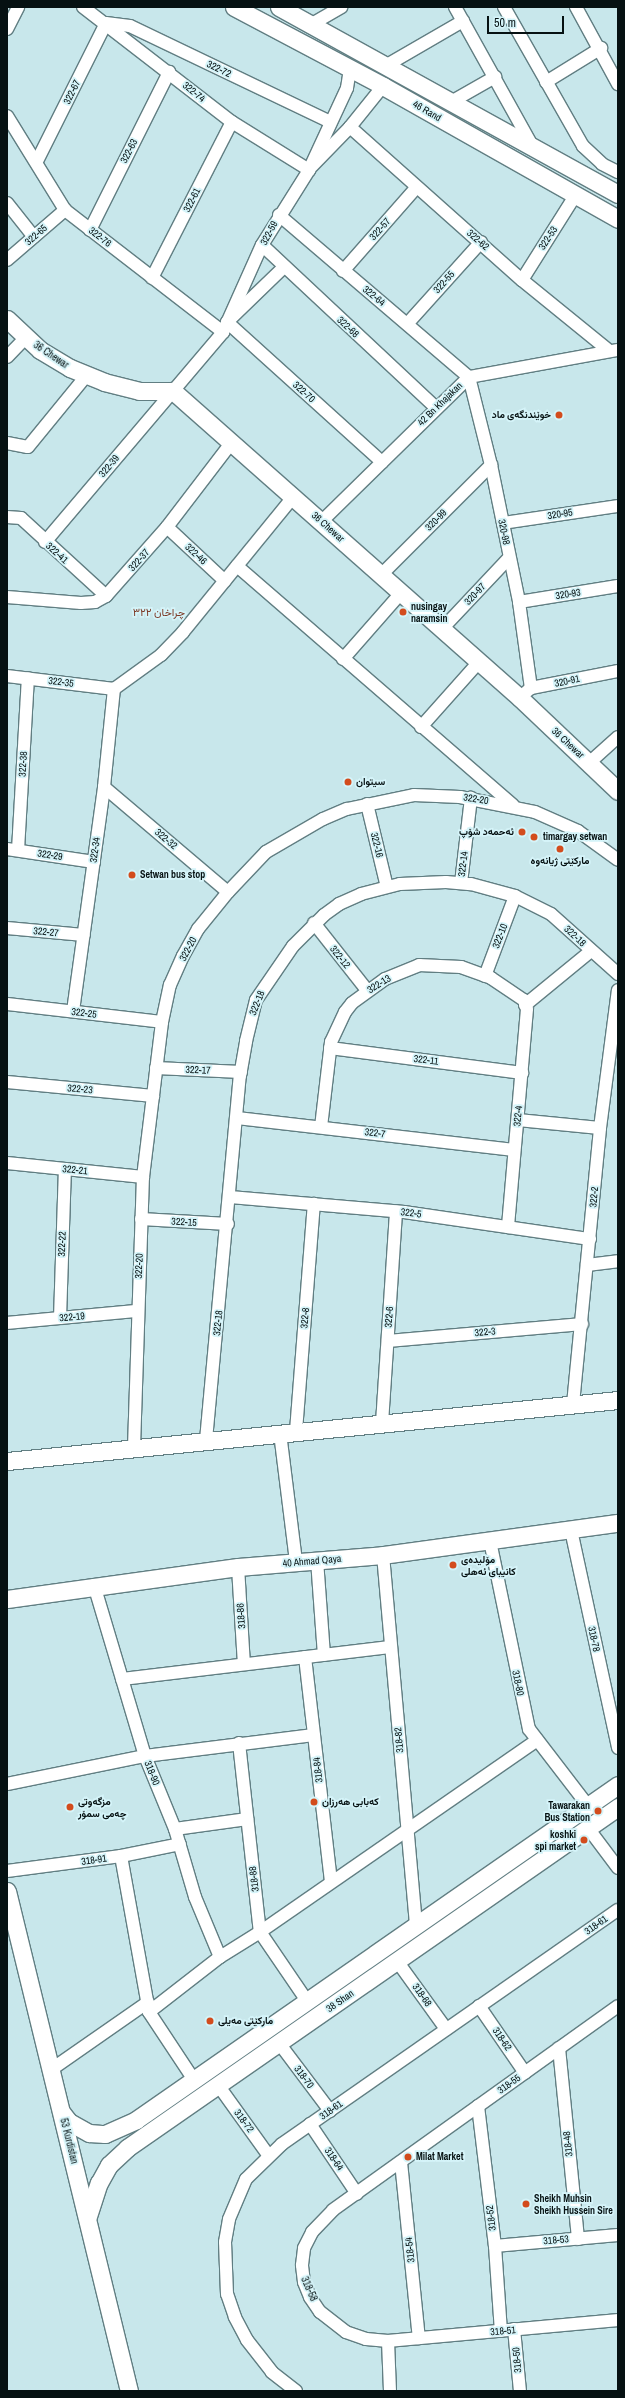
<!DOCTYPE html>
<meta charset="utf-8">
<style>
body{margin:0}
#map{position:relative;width:625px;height:2398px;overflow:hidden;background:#c8e7eb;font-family:"Archivo Narrow",Vazirmatn,sans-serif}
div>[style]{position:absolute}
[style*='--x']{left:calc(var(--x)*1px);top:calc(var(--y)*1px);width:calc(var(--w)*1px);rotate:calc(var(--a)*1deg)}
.roads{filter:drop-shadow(1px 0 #617e82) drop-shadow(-1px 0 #617e82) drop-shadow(0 1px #617e82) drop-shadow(0 -1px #617e82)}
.street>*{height:12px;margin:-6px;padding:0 6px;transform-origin:6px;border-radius:6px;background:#fff}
.secondary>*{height:17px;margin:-8.5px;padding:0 8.5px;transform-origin:8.5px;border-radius:8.5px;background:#fff}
.dots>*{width:11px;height:11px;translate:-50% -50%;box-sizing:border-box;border:2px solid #d5f4f9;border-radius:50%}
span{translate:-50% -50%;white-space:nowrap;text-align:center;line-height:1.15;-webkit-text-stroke:3.5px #d5f4f9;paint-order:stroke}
.street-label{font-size:10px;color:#061112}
.poi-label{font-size:10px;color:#061112;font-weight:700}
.right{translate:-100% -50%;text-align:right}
.left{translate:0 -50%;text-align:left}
.neighbourhood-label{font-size:11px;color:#7c3824}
.frame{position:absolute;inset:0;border:8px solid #061112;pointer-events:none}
.scale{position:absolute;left:487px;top:16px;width:77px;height:18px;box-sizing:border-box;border:2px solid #061112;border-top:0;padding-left:5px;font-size:12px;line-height:14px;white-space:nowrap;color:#061112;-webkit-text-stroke:3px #d5f4f9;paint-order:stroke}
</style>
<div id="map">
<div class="roads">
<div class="street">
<i style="--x:83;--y:7;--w:188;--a:37.7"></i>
<i style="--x:232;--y:122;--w:91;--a:31.9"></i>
<i style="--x:455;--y:7;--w:160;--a:60.9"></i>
<i style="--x:504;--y:7;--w:160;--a:60.4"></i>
<i style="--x:583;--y:146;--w:26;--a:43"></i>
<i style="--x:602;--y:164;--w:18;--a:27"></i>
<i style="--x:576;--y:7;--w:88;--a:61.4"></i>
<i style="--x:312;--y:24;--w:34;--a:-30"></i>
<i style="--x:7;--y:29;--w:25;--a:-63"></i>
<i style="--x:387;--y:65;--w:88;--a:-30.1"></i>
<i style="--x:546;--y:82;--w:65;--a:-31.7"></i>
<i style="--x:451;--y:102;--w:51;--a:-29.6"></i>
<i style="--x:7;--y:116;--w:110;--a:58.3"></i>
<i style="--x:65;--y:210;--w:200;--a:37.7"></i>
<i style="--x:350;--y:127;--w:230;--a:41.7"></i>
<i style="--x:522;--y:280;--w:111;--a:39.1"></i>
<i style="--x:37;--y:161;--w:154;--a:-63.4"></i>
<i style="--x:106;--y:23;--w:24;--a:7"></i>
<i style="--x:130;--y:26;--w:222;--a:25.6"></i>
<i style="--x:312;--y:166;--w:54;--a:-45.7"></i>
<i style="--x:350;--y:127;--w:53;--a:-51.2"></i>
<i style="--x:7;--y:203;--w:43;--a:51.5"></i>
<i style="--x:279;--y:215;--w:250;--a:40.5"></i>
<i style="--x:469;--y:377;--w:91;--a:76"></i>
<i style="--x:491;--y:465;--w:140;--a:78.4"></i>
<i style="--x:519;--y:602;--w:87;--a:82.1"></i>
<i style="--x:90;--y:230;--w:177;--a:-63.4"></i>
<i style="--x:262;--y:245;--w:237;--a:43.1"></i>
<i style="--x:7;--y:260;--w:77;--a:-40.8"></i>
<i style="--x:284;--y:267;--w:79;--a:136"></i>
<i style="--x:227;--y:322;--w:209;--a:42.1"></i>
<i style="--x:343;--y:271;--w:111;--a:-48.7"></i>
<i style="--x:152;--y:278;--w:175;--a:-62.9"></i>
<i style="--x:522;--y:280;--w:99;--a:-57.8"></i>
<i style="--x:408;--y:323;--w:109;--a:-48"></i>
<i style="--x:7;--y:357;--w:28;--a:-46"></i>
<i style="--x:7;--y:443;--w:21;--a:11"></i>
<i style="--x:28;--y:447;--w:93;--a:-50.7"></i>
<i style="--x:7;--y:517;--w:14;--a:4"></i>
<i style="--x:21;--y:518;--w:115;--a:42.5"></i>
<i style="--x:322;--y:521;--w:206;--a:-44.4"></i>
<i style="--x:469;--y:377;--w:151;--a:-10.3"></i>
<i style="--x:503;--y:523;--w:116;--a:-8.4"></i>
<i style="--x:167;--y:527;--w:79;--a:43"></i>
<i style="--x:45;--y:542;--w:275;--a:-49.7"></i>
<i style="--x:223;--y:332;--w:95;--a:-65.9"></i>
<i style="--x:262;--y:245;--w:89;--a:-57.9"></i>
<i style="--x:309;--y:170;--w:90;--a:-65.1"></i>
<i style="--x:347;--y:88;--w:20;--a:-81"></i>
<i style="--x:237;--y:566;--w:365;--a:40.9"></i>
<i style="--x:381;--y:575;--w:156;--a:-45"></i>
<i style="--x:7;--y:597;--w:74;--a:4.6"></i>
<i style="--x:81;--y:603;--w:14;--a:-4"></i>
<i style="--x:95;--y:602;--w:13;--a:-29"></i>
<i style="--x:106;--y:596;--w:92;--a:-48.5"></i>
<i style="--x:167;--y:527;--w:107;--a:-52.6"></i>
<i style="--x:519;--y:602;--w:100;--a:-9.2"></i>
<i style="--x:442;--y:629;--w:98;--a:-46.7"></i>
<i style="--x:343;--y:659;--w:88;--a:-48.7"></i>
<i style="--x:7;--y:676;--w:108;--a:6.9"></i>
<i style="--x:114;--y:689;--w:58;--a:-35.9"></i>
<i style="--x:161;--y:655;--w:32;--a:-46"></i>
<i style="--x:183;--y:632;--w:176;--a:-50.8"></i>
<i style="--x:525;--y:693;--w:8;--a:-40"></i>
<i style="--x:531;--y:688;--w:89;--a:-11.1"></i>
<i style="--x:421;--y:727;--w:86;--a:-48.3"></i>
<i style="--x:589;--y:763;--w:39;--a:-42"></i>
<i style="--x:104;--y:787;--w:162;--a:40.3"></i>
<i style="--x:367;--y:804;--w:85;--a:76.5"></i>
<i style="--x:7;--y:849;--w:88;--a:8.5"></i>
<i style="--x:18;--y:850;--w:172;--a:-86.7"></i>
<i style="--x:461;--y:883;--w:86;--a:-83.3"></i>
<i style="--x:314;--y:923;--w:85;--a:51.7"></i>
<i style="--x:7;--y:928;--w:77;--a:5.2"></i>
<i style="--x:485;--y:976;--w:85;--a:-69.4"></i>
<i style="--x:7;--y:1004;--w:156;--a:6.6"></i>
<i style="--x:525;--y:1005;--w:85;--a:-39.3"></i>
<i style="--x:73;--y:1011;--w:226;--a:-82.1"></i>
<i style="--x:104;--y:787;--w:99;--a:-84.2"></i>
<i style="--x:330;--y:1048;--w:194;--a:7.4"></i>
<i style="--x:156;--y:1068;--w:85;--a:2.7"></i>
<i style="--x:7;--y:1082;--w:147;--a:5.5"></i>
<i style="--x:237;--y:1118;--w:279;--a:6.6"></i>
<i style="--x:518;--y:1120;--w:82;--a:5.6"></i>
<i style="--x:321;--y:1127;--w:86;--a:-83.3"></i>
<i style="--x:331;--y:1042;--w:33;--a:-65"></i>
<i style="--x:345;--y:1012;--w:11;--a:-52"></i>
<i style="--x:352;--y:1003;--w:41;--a:-36"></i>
<i style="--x:385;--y:979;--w:37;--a:-22"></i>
<i style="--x:419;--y:965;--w:42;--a:2.7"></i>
<i style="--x:461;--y:967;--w:32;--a:20"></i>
<i style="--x:491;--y:978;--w:40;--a:34"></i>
<i style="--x:524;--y:1000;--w:9;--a:72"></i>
<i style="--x:527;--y:1009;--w:219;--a:95"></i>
<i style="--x:7;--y:1163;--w:137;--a:5.9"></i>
<i style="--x:230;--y:1197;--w:175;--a:4.9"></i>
<i style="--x:404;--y:1212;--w:188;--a:8.3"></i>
<i style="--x:141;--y:1219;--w:87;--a:3.3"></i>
<i style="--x:587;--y:1265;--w:31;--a:-7"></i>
<i style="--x:60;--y:1318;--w:149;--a:-88.1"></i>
<i style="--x:7;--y:1323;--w:131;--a:-5.3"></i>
<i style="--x:388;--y:1341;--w:195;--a:-5"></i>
<i style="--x:573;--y:1404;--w:277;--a:-84.4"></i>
<i style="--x:600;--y:1128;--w:139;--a:-82.6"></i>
<i style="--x:382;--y:1423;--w:212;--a:-86.2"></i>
<i style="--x:296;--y:1431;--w:228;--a:-85.5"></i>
<i style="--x:280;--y:1433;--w:130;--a:82.9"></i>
<i style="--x:206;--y:1440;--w:366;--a:-84.7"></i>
<i style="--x:240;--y:1076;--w:36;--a:-80"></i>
<i style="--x:246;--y:1041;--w:42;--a:-76.3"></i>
<i style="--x:256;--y:1000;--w:65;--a:-55.6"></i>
<i style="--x:293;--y:946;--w:44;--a:-45"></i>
<i style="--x:324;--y:915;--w:19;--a:-36"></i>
<i style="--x:339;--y:904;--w:24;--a:-24"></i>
<i style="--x:361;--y:894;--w:40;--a:-14.4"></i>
<i style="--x:400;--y:884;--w:46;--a:-2.5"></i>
<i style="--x:446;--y:882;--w:25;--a:5"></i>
<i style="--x:471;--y:884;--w:46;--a:15.3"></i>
<i style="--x:515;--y:896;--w:40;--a:26.6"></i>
<i style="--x:551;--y:914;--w:90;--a:41.8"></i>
<i style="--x:134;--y:1447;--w:270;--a:-88.1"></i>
<i style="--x:143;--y:1177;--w:156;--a:-83"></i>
<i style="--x:162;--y:1022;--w:38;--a:-78"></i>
<i style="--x:170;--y:985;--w:32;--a:-66"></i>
<i style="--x:183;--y:956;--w:31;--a:-61"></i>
<i style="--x:198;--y:929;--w:48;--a:-51"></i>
<i style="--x:228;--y:892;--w:55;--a:-46.5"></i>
<i style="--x:266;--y:852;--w:66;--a:-30.1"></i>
<i style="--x:323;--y:819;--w:26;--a:-23"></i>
<i style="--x:347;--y:809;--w:68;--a:-11.8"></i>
<i style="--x:414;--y:795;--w:46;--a:2.5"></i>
<i style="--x:460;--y:797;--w:76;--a:11.3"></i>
<i style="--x:535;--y:812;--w:47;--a:23.8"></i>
<i style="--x:578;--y:831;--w:49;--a:35.9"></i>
<i style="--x:571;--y:1530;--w:223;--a:77.8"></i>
<i style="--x:490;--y:1541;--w:192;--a:78.3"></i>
<i style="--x:529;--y:1729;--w:97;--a:52.5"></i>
<i style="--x:383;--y:1555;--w:371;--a:84.9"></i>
<i style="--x:317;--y:1560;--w:95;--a:85.8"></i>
<i style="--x:238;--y:1567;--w:97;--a:86.5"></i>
<i style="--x:94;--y:1585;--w:178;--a:73.4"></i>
<i style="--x:145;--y:1756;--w:79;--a:67.7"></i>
<i style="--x:175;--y:1829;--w:71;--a:73.6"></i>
<i style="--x:195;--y:1897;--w:65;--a:67.4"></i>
<i style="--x:305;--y:1657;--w:226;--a:83.4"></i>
<i style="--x:122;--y:1679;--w:270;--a:-6.8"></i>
<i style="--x:239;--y:1743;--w:190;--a:83.7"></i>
<i style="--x:260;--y:1932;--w:83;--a:55.7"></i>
<i style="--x:7;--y:1784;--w:141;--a:-11.5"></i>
<i style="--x:145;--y:1756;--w:170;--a:-7.1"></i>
<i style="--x:588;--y:1828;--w:50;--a:53.1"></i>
<i style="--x:175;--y:1829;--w:73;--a:-7.9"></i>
<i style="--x:121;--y:1856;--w:158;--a:79.8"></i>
<i style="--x:7;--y:1871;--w:115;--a:-7.5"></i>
<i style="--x:121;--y:1856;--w:60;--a:-11.5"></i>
<i style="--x:397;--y:1961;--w:84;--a:54.2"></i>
<i style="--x:479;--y:2006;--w:81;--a:55.5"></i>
<i style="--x:279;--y:2043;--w:85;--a:53.1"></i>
<i style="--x:559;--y:2048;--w:192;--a:84.3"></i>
<i style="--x:52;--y:2069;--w:117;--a:-34.9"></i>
<i style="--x:194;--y:2080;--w:82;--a:-123.5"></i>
<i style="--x:149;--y:2012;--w:90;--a:-37.8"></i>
<i style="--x:220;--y:1957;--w:47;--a:-32"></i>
<i style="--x:260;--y:1932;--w:337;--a:-34.7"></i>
<i style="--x:218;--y:2085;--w:87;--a:54.3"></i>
<i style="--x:478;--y:2106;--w:141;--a:83.1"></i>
<i style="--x:495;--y:2246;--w:85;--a:86"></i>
<i style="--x:310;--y:2124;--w:84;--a:56.1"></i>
<i style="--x:401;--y:2162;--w:177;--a:84.2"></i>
<i style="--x:495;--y:2246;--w:123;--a:-5.1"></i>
<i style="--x:514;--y:2329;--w:62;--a:84.5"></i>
<i style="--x:388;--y:2341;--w:231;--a:-5.2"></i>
<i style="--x:296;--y:2391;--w:31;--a:-142"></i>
<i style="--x:272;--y:2372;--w:41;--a:-128"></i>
<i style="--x:247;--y:2340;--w:26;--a:-118"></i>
<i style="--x:235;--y:2317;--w:24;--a:-109"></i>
<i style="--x:227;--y:2294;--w:52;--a:-92.2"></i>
<i style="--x:225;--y:2242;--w:23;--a:-80"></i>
<i style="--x:229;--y:2219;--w:43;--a:-67"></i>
<i style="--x:246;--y:2179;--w:50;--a:-44.2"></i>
<i style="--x:282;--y:2144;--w:409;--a:-34.9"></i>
<i style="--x:390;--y:2391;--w:50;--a:-92.3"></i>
<i style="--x:388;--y:2341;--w:22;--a:-175"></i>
<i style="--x:366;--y:2339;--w:21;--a:-161"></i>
<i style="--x:346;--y:2332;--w:33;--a:-142"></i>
<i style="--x:320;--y:2312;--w:18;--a:-124"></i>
<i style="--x:310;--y:2297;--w:16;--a:-112"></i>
<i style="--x:304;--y:2282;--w:17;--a:-97"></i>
<i style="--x:302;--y:2265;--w:17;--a:-83"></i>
<i style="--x:304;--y:2248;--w:18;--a:-63"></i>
<i style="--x:312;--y:2232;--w:30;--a:-46"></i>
<i style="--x:333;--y:2210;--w:350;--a:-35.6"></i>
</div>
<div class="secondary">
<i style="--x:234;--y:7;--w:169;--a:27.9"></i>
<i style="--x:383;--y:86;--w:270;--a:29.5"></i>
<i style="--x:279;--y:7;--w:387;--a:28.9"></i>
<i style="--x:7;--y:319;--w:45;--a:43.2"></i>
<i style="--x:40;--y:350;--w:35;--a:31"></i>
<i style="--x:70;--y:368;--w:37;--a:22"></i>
<i style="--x:104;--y:382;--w:36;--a:14"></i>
<i style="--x:139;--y:391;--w:34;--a:0"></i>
<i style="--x:173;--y:391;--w:463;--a:41.5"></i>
<i style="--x:520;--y:698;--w:135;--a:43.5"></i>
<i style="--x:7;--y:1461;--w:614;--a:-5.7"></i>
<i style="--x:7;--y:1599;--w:233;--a:-7.9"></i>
<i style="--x:238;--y:1567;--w:145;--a:-4.7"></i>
<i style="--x:383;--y:1555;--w:237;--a:-7.8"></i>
<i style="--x:7;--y:1891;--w:515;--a:76.29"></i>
<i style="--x:62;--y:2113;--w:11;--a:52"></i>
<i style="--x:69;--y:2122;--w:23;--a:29"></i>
<i style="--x:89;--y:2133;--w:16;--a:4"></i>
<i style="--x:105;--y:2134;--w:34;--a:-24"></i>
<i style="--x:136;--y:2120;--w:587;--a:-34.8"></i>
<i style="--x:88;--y:2216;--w:35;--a:-72"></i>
<i style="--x:99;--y:2183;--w:21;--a:-61"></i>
<i style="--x:109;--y:2165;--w:25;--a:-43"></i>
<i style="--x:127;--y:2148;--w:598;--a:-34.78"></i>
</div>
</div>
<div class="dots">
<i style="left:559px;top:415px;background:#d34c1d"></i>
<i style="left:403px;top:612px;background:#d34c1d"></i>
<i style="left:348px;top:782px;background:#d34c1d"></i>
<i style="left:522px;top:832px;background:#d34c1d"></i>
<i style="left:534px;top:837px;background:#d34c1d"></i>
<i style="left:560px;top:849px;background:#d34c1d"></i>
<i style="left:132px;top:875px;background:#d34c1d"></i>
<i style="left:453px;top:1565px;background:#d34c1d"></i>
<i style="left:314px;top:1802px;background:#d34c1d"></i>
<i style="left:70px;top:1807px;background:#d34c1d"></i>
<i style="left:598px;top:1811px;background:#d34c1d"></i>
<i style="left:584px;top:1840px;background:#d34c1d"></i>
<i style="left:210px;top:2021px;background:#d34c1d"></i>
<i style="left:408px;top:2157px;background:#d34c1d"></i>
<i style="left:526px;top:2204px;background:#d34c1d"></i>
</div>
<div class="street-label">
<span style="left:219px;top:69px;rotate:26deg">322-72</span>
<span style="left:72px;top:92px;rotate:-64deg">322-67</span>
<span style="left:194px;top:92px;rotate:39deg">322-74</span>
<span style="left:427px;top:111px;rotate:30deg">46 Rand</span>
<span style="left:129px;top:151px;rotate:-63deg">322-63</span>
<span style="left:192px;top:200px;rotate:-63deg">322-61</span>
<span style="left:380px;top:229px;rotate:-48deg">322-57</span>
<span style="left:269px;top:233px;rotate:-62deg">322-59</span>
<span style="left:36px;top:235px;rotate:-41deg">322-65</span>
<span style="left:100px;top:237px;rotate:38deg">322-76</span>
<span style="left:548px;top:238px;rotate:-57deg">322-53</span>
<span style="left:478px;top:240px;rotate:41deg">322-62</span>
<span style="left:444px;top:282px;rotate:-48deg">322-55</span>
<span style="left:374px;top:296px;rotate:39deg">322-64</span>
<span style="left:348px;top:327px;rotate:43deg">322-68</span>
<span style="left:51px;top:355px;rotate:34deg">36 Chewar</span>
<span style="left:304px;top:392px;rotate:42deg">322-70</span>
<span style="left:440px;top:404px;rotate:-44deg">42 Bn Khajakan</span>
<span style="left:109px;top:466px;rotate:-50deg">322-39</span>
<span style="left:560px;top:514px;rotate:-9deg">320-95</span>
<span style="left:436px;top:520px;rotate:-45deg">320-99</span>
<span style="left:328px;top:527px;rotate:42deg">36 Chewar</span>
<span style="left:504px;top:532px;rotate:79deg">320-98</span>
<span style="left:57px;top:553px;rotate:42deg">322-41</span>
<span style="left:196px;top:554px;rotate:43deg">322-46</span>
<span style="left:139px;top:560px;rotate:-48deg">322-37</span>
<span style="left:475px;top:594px;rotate:-46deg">320-97</span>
<span style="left:568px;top:594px;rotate:-9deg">320-93</span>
<span style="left:567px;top:681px;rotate:-12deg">320-91</span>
<span style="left:61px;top:682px;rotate:7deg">322-35</span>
<span style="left:568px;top:743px;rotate:43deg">36 Chewar</span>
<span style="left:23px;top:764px;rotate:-87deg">322-38</span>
<span style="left:476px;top:799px;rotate:9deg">322-20</span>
<span style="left:166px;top:839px;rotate:40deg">322-32</span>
<span style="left:377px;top:845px;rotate:76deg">322-16</span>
<span style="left:95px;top:850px;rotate:-82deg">322-34</span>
<span style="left:50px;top:855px;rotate:9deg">322-29</span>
<span style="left:463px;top:864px;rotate:-83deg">322-14</span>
<span style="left:46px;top:932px;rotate:6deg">322-27</span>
<span style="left:500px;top:936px;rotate:-69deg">322-10</span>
<span style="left:575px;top:936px;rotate:43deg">322-18</span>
<span style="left:188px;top:949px;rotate:-62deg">322-20</span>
<span style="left:340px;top:957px;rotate:51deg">322-12</span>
<span style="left:379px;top:984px;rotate:-32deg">322-13</span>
<span style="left:257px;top:1003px;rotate:-68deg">322-18</span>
<span style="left:84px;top:1013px;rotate:7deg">322-25</span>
<span style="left:426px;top:1060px;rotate:7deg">322-11</span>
<span style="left:198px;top:1070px;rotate:2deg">322-17</span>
<span style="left:80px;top:1089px;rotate:5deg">322-23</span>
<span style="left:518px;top:1116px;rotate:-84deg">322-4</span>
<span style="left:375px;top:1133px;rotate:7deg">322-7</span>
<span style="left:75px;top:1170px;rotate:6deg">322-21</span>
<span style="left:594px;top:1197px;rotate:-85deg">322-2</span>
<span style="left:411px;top:1213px;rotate:7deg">322-5</span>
<span style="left:184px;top:1222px;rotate:3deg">322-15</span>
<span style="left:62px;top:1244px;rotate:-88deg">322-22</span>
<span style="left:139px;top:1266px;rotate:-88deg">322-20</span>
<span style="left:72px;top:1317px;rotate:-5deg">322-19</span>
<span style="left:389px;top:1317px;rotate:-86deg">322-6</span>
<span style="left:305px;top:1318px;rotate:-85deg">322-8</span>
<span style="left:218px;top:1323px;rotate:-84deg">322-18</span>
<span style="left:485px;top:1332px;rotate:-5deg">322-3</span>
<span style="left:312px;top:1561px;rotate:-5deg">40 Ahmad Qaya</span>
<span style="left:241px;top:1616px;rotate:-94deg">318-86</span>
<span style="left:594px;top:1639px;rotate:78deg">318-78</span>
<span style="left:518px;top:1683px;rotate:79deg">318-80</span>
<span style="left:399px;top:1740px;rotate:-95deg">318-82</span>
<span style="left:318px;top:1770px;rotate:-96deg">318-84</span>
<span style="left:152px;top:1773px;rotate:68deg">318-90</span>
<span style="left:94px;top:1860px;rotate:-8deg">318-91</span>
<span style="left:254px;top:1879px;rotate:-97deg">318-88</span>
<span style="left:596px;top:1925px;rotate:-35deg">318-61</span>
<span style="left:422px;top:1995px;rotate:55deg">318-68</span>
<span style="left:340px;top:2001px;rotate:-35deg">38 Shan</span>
<span style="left:502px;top:2039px;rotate:56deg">318-62</span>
<span style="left:304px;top:2077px;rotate:53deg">318-70</span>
<span style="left:509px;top:2084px;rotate:-35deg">318-55</span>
<span style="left:331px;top:2110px;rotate:-35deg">318-61</span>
<span style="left:244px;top:2121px;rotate:54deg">318-72</span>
<span style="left:69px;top:2141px;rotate:76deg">53 Kurdistan</span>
<span style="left:568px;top:2144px;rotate:-96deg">318-48</span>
<span style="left:334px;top:2159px;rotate:56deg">318-64</span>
<span style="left:491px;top:2218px;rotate:-97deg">318-52</span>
<span style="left:556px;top:2240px;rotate:-5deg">318-53</span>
<span style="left:410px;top:2250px;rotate:-96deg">318-54</span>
<span style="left:309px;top:2289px;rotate:66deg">318-58</span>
<span style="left:503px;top:2331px;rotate:-5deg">318-51</span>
<span style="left:517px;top:2360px;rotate:-95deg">318-50</span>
</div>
<div class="poi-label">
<span class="right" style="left:551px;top:415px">خوێندنگەی ماد</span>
<span class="left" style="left:411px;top:612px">nusingay<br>naramsin</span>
<span class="left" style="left:356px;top:782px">سيتوان</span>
<span class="right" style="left:514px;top:832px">ئەحمەد شۆپ</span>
<span class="left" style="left:543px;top:837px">timargay setwan</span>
<span style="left:560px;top:861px">مارکێتی ژیانەوە</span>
<span class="left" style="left:140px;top:875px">Setwan bus stop</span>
<span class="left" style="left:461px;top:1565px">مۆلیدەی<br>کانیبای ئەهلی</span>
<span class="left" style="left:78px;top:1807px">مزگەوتی<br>چەمی سمۆر</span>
<span class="left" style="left:322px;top:1802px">کەبابی هەرزان</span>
<span class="right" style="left:590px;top:1811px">Tawarakan<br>Bus Station</span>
<span class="right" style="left:576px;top:1840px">koshki<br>spi market</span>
<span class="left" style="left:218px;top:2021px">مارکێتی مەیلی</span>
<span class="left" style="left:416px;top:2157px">Milat Market</span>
<span class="left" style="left:534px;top:2204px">Sheikh Muhsin<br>Sheikh Hussein Sire</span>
</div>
<div class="neighbourhood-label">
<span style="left:159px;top:612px">چراخان ٣٢٢</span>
</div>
<div class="frame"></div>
<div class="scale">50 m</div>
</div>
